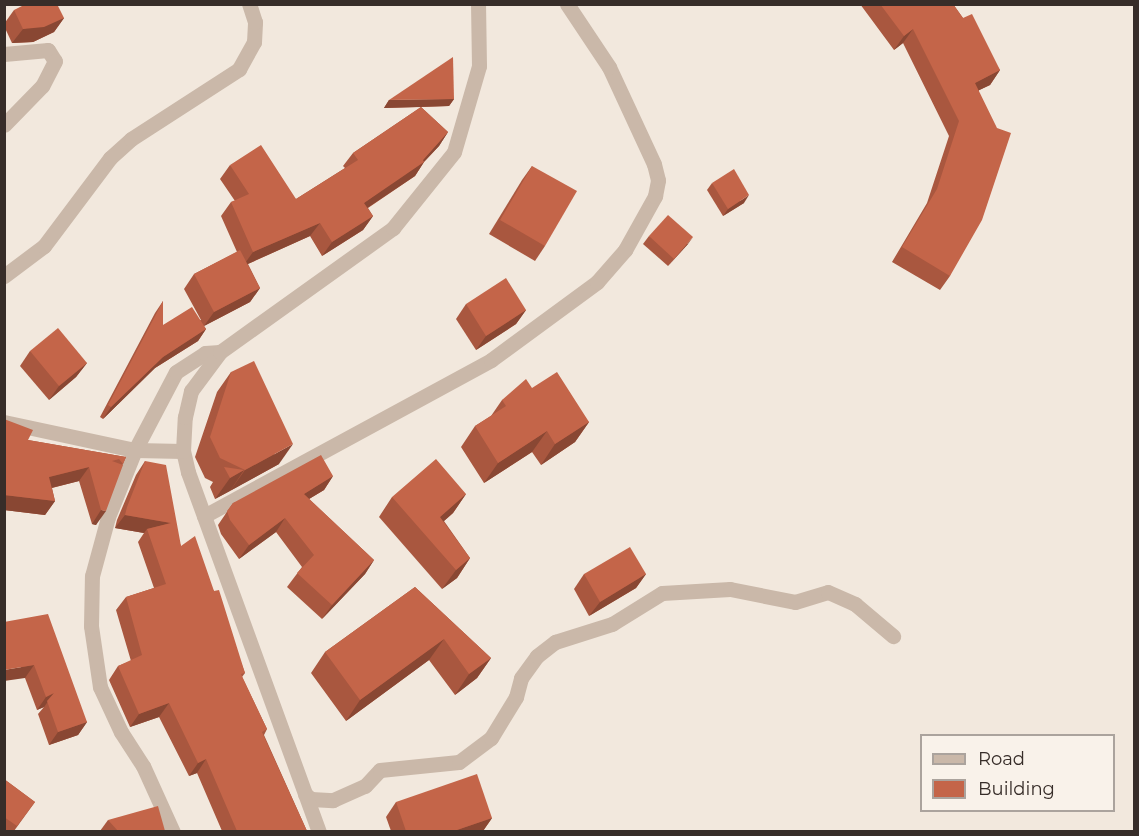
<!DOCTYPE html>
<style>
body{margin:0}
#map{position:relative;width:1139px;height:836px;overflow:hidden;background:#f2e8dd;font-family:Montserrat,sans-serif}
div>[style]{position:absolute}
[style*='--x']{left:calc(var(--x)*1px);top:calc(var(--y)*1px);width:calc(var(--w)*1px);rotate:calc(var(--a)*1deg)}
.service>*{height:15px;margin:-7.5px;padding:0 7.5px;transform-origin:7.5px;border-radius:7.5px;background:#cab8a9}
.minor>*{height:15px;margin:-7.5px;padding:0 7.5px;transform-origin:7.5px;border-radius:7.5px;background:#cab8a9}
.wall>*{inset:0;background:#a9573f}
.shaded-wall>*{inset:0;background:#894733}
.building>*{inset:0;background:#c46549}
span{translate:-50% -50%;white-space:nowrap;text-align:center;line-height:1.15;-webkit-text-stroke:6px #f9f2ea;paint-order:stroke}
.frame{position:absolute;inset:0;border:6px solid #372d29;pointer-events:none}
.legend{position:absolute;left:920px;top:734px;width:195px;height:78px;box-sizing:border-box;background:#f9f2ea;border:2px solid #aba39d;margin:0;padding:8px 10px;list-style:none;font-size:18px;color:#372d29}
.legend li{display:flex;align-items:center;gap:12px;height:30px}
.legend b{width:30px;border:2px solid #aba39d}
</style>
<div id="map">
<div class="service">
<i style="--x:305;--y:794;--w:8;--a:40"></i>
<i style="--x:311;--y:799;--w:22;--a:3"></i>
<i style="--x:333;--y:800;--w:35;--a:-24"></i>
<i style="--x:365;--y:786;--w:22;--a:-47"></i>
<i style="--x:380;--y:770;--w:79;--a:-5.8"></i>
<i style="--x:459;--y:762;--w:40;--a:-37"></i>
<i style="--x:491;--y:738;--w:48;--a:-58.6"></i>
<i style="--x:516;--y:697;--w:20;--a:-75"></i>
<i style="--x:521;--y:678;--w:27;--a:-54"></i>
<i style="--x:537;--y:656;--w:23;--a:-38"></i>
<i style="--x:555;--y:642;--w:60;--a:-17.5"></i>
<i style="--x:612;--y:624;--w:59;--a:-31.8"></i>
<i style="--x:662;--y:593;--w:68;--a:-3.4"></i>
<i style="--x:730;--y:589;--w:66;--a:11.3"></i>
<i style="--x:795;--y:602;--w:34;--a:-17"></i>
<i style="--x:828;--y:592;--w:30;--a:24"></i>
<i style="--x:855;--y:604;--w:50;--a:40.1"></i>
</div>
<div class="minor">
<i style="--x:4;--y:54;--w:44;--a:-5.2"></i>
<i style="--x:48;--y:50;--w:13;--a:58"></i>
<i style="--x:55;--y:61;--w:28;--a:117"></i>
<i style="--x:42;--y:86;--w:54;--a:134.3"></i>
<i style="--x:4;--y:276;--w:50;--a:-36.9"></i>
<i style="--x:44;--y:246;--w:110;--a:-53.1"></i>
<i style="--x:110;--y:158;--w:28;--a:-42"></i>
<i style="--x:131;--y:139;--w:129;--a:-32.9"></i>
<i style="--x:239;--y:69;--w:31;--a:-61"></i>
<i style="--x:254;--y:42;--w:20;--a:-87"></i>
<i style="--x:255;--y:22;--w:19;--a:-108"></i>
<i style="--x:4;--y:422;--w:134;--a:12.1"></i>
<i style="--x:135;--y:450;--w:48;--a:1.2"></i>
<i style="--x:204;--y:516;--w:327;--a:-28.5"></i>
<i style="--x:491;--y:360;--w:132;--a:-36.3"></i>
<i style="--x:597;--y:282;--w:43;--a:-48.8"></i>
<i style="--x:625;--y:250;--w:62;--a:-60.9"></i>
<i style="--x:655;--y:196;--w:16;--a:-79"></i>
<i style="--x:658;--y:180;--w:16;--a:-104"></i>
<i style="--x:654;--y:164;--w:107;--a:-114.9"></i>
<i style="--x:609;--y:67;--w:76;--a:-123.7"></i>
<i style="--x:173;--y:832;--w:72;--a:-114.4"></i>
<i style="--x:143;--y:766;--w:40;--a:-122.9"></i>
<i style="--x:121;--y:732;--w:50;--a:-115"></i>
<i style="--x:100;--y:687;--w:62;--a:-98.4"></i>
<i style="--x:91;--y:626;--w:50;--a:-88.9"></i>
<i style="--x:92;--y:576;--w:61;--a:-74.8"></i>
<i style="--x:108;--y:517;--w:72;--a:-68.1"></i>
<i style="--x:135;--y:450;--w:88;--a:-62.3"></i>
<i style="--x:176;--y:372;--w:35;--a:-33"></i>
<i style="--x:205;--y:353;--w:15;--a:-4"></i>
<i style="--x:319;--y:832;--w:383;--a:-110"></i>
<i style="--x:188;--y:472;--w:22;--a:-103"></i>
<i style="--x:183;--y:451;--w:34;--a:-87"></i>
<i style="--x:185;--y:417;--w:27;--a:-77"></i>
<i style="--x:191;--y:391;--w:49;--a:-53.4"></i>
<i style="--x:220;--y:352;--w:213;--a:-35.6"></i>
<i style="--x:393;--y:228;--w:97;--a:-51.2"></i>
<i style="--x:454;--y:152;--w:90;--a:-73.8"></i>
<i style="--x:479;--y:66;--w:62;--a:-90.9"></i>
</div>
<div class="wall">
<i style="clip-path:polygon(860px 4px,953px 4px,1000px 70px,990px 85px,979px 90px,950px 276px,940px 290px,892px 262px,927px 203px,949px 136px,903px 43px,894px 50px)"></i>
<i style="clip-path:polygon(14px 10px,64px 18px,54px 32px,33px 42px,12px 43px,4px 26px,4px 24px)"></i>
<i style="clip-path:polygon(454px 99px,449px 106px,421px 107px,448px 132px,439px 146px,424px 162px,415px 176px,368px 208px,373px 216px,363px 230px,322px 256px,310px 236px,248px 264px,260px 288px,250px 302px,204px 326px,206px 329px,198px 341px,155px 368px,103px 419px,100px 417px,155px 313px,163px 301px,163px 325px,201px 320px,184px 289px,194px 274px,237px 252px,221px 216px,231px 202px,235px 201px,220px 179px,230px 165px,296px 199px,345px 168px,343px 166px,353px 153px,421px 107px,384px 108px,389px 100px)"></i>
<i style="clip-path:polygon(532px 166px,545px 246px,535px 261px,489px 234px,522px 180px)"></i>
<i style="clip-path:polygon(712px 183px,744px 203px,723px 216px,707px 190px)"></i>
<i style="clip-path:polygon(649px 236px,688px 244px,668px 266px,643px 244px)"></i>
<i style="clip-path:polygon(466px 304px,526px 310px,516px 324px,476px 350px,456px 319px)"></i>
<i style="clip-path:polygon(30px 351px,87px 363px,76px 377px,49px 400px,20px 366px)"></i>
<i style="clip-path:polygon(231px 372px,279px 464px,215px 499px,210px 487px,213px 482px,205px 478px,195px 457px,217px 392px)"></i>
<i style="clip-path:polygon(532px 388px,589px 422px,575px 442px,541px 465px,532px 452px,484px 483px,461px 447px,475px 426px,491px 416px,502px 400px)"></i>
<i style="clip-path:polygon(4px 419px,28px 440px,126px 457px,96px 525px,92px 524px,79px 481px,52px 488px,55px 501px,45px 515px,4px 510px)"></i>
<i style="clip-path:polygon(145px 461px,181px 546px,214px 591px,245px 673px,242px 677px,267px 729px,264px 735px,307px 831px,222px 831px,197px 773px,189px 776px,159px 717px,130px 727px,109px 680px,118px 666px,131px 661px,116px 610px,126px 597px,154px 588px,138px 542px,144px 533px,115px 528px,117px 520px,136px 475px)"></i>
<i style="clip-path:polygon(333px 476px,324px 490px,309px 499px,374px 560px,365px 574px,322px 619px,287px 587px,302px 567px,276px 532px,239px 559px,221px 534px,218px 525px,233px 503px)"></i>
<i style="clip-path:polygon(466px 494px,453px 513px,444px 521px,470px 558px,457px 578px,442px 589px,379px 517px,392px 497px)"></i>
<i style="clip-path:polygon(584px 574px,646px 574px,636px 588px,589px 616px,574px 589px)"></i>
<i style="clip-path:polygon(415px 587px,491px 658px,477px 678px,455px 695px,429px 660px,346px 721px,311px 673px,325px 652px)"></i>
<i style="clip-path:polygon(4px 622px,87px 722px,78px 735px,49px 745px,38px 714px,44px 707px,37px 710px)"></i>
<i style="clip-path:polygon(4px 779px,35px 802px,14px 831px,4px 831px)"></i>
<i style="clip-path:polygon(396px 802px,492px 818px,483px 831px,391px 831px,386px 817px)"></i>
<i style="clip-path:polygon(108px 820px,165px 831px,100px 831px)"></i>
</div>
<div class="shaded-wall">
<i style="clip-path:polygon(64px 18px,54px 32px,33px 42px,12px 43px,23px 29px)"></i>
<i style="clip-path:polygon(913px 29px,903px 43px,894px 50px,904px 36px)"></i>
<i style="clip-path:polygon(1000px 70px,990px 85px,965px 97px,975px 83px)"></i>
<i style="clip-path:polygon(454px 99px,449px 106px,384px 108px,389px 100px)"></i>
<i style="clip-path:polygon(448px 132px,439px 146px,422px 164px,424px 162px,415px 176px,355px 216px,364px 203px,423px 160px)"></i>
<i style="clip-path:polygon(749px 195px,744px 203px,723px 216px,728px 209px)"></i>
<i style="clip-path:polygon(373px 216px,363px 230px,322px 256px,332px 242px)"></i>
<i style="clip-path:polygon(320px 223px,310px 236px,243px 266px,253px 252px)"></i>
<i style="clip-path:polygon(693px 237px,688px 244px,668px 266px,674px 259px)"></i>
<i style="clip-path:polygon(260px 288px,250px 302px,204px 326px,214px 312px)"></i>
<i style="clip-path:polygon(526px 310px,516px 324px,476px 350px,486px 336px)"></i>
<i style="clip-path:polygon(206px 329px,198px 341px,155px 368px,103px 419px,111px 407px,163px 357px)"></i>
<i style="clip-path:polygon(87px 363px,76px 377px,49px 400px,59px 386px)"></i>
<i style="clip-path:polygon(589px 422px,575px 442px,541px 465px,555px 444px)"></i>
<i style="clip-path:polygon(547px 431px,532px 452px,484px 483px,498px 463px)"></i>
<i style="clip-path:polygon(293px 444px,279px 464px,230px 491px,245px 470px)"></i>
<i style="clip-path:polygon(89px 467px,79px 481px,39px 491px,49px 477px)"></i>
<i style="clip-path:polygon(244px 470px,230px 491px,215px 499px,230px 478px)"></i>
<i style="clip-path:polygon(333px 476px,324px 490px,294px 508px,304px 494px)"></i>
<i style="clip-path:polygon(466px 494px,453px 513px,427px 536px,440px 517px)"></i>
<i style="clip-path:polygon(4px 495px,55px 501px,45px 515px,4px 510px)"></i>
<i style="clip-path:polygon(101px 510px,106px 511px,96px 525px,92px 524px)"></i>
<i style="clip-path:polygon(125px 515px,171px 523px,147px 529px,144px 533px,115px 528px)"></i>
<i style="clip-path:polygon(285px 518px,276px 532px,239px 559px,249px 545px)"></i>
<i style="clip-path:polygon(470px 558px,457px 578px,442px 589px,456px 570px)"></i>
<i style="clip-path:polygon(374px 560px,365px 574px,322px 619px,332px 605px)"></i>
<i style="clip-path:polygon(646px 574px,636px 588px,589px 616px,600px 602px)"></i>
<i style="clip-path:polygon(444px 639px,429px 660px,346px 721px,360px 700px)"></i>
<i style="clip-path:polygon(491px 658px,477px 678px,455px 695px,469px 674px)"></i>
<i style="clip-path:polygon(34px 665px,25px 678px,4px 681px,4px 670px)"></i>
<i style="clip-path:polygon(54px 693px,44px 707px,37px 710px,46px 697px)"></i>
<i style="clip-path:polygon(169px 703px,159px 717px,130px 727px,139px 714px)"></i>
<i style="clip-path:polygon(87px 722px,78px 735px,49px 745px,58px 732px)"></i>
<i style="clip-path:polygon(206px 759px,197px 773px,189px 776px,198px 763px)"></i>
<i style="clip-path:polygon(492px 818px,483px 831px,454px 831px)"></i>
</div>
<div class="building">
<i style="clip-path:polygon(26px 4px,57px 4px,64px 18px,44px 27px,23px 29px,14px 10px)"></i>
<i style="clip-path:polygon(880px 4px,953px 4px,963px 18px,972px 14px,1000px 70px,975px 83px,997px 128px,1011px 133px,982px 220px,950px 276px,902px 247px,937px 189px,959px 121px,913px 29px,904px 36px)"></i>
<i style="clip-path:polygon(453px 57px,454px 99px,389px 100px)"></i>
<i style="clip-path:polygon(421px 107px,448px 132px,423px 160px,424px 162px,364px 203px,373px 216px,332px 242px,320px 223px,253px 252px,231px 202px,249px 194px,230px 165px,261px 145px,296px 199px,358px 160px,353px 153px)"></i>
<i style="clip-path:polygon(532px 166px,577px 191px,545px 246px,500px 220px)"></i>
<i style="clip-path:polygon(734px 169px,749px 195px,728px 209px,712px 183px)"></i>
<i style="clip-path:polygon(668px 215px,693px 237px,674px 259px,649px 236px)"></i>
<i style="clip-path:polygon(240px 250px,260px 288px,214px 312px,194px 274px)"></i>
<i style="clip-path:polygon(506px 278px,526px 310px,486px 336px,466px 304px)"></i>
<i style="clip-path:polygon(163px 301px,163px 325px,192px 307px,206px 329px,163px 357px,111px 407px,108px 405px)"></i>
<i style="clip-path:polygon(58px 328px,87px 363px,59px 386px,30px 351px)"></i>
<i style="clip-path:polygon(254px 361px,293px 444px,245px 470px,220px 458px,210px 437px,231px 372px)"></i>
<i style="clip-path:polygon(557px 372px,589px 422px,555px 444px,547px 431px,498px 463px,475px 426px,506px 406px,502px 400px,526px 379px,532px 388px)"></i>
<i style="clip-path:polygon(4px 419px,33px 430px,28px 440px,126px 457px,123px 464px,119px 459px,112px 461px,123px 465px,106px 511px,101px 510px,89px 467px,49px 477px,55px 501px,4px 495px)"></i>
<i style="clip-path:polygon(321px 455px,333px 476px,304px 494px,374px 560px,332px 605px,297px 573px,314px 555px,285px 518px,249px 545px,230px 520px,227px 511px,233px 503px)"></i>
<i style="clip-path:polygon(436px 459px,466px 494px,440px 517px,470px 558px,456px 570px,392px 497px)"></i>
<i style="clip-path:polygon(145px 461px,166px 465px,181px 546px,195px 536px,214px 591px,219px 590px,245px 673px,241px 674px,267px 729px,262px 732px,307px 831px,237px 831px,206px 759px,198px 763px,169px 703px,139px 714px,118px 666px,142px 655px,126px 597px,166px 584px,147px 529px,171px 523px,125px 515px,127px 507px)"></i>
<i style="clip-path:polygon(224px 467px,244px 470px,230px 478px)"></i>
<i style="clip-path:polygon(630px 547px,646px 574px,600px 602px,584px 574px)"></i>
<i style="clip-path:polygon(415px 587px,491px 658px,469px 674px,444px 639px,360px 700px,325px 652px)"></i>
<i style="clip-path:polygon(48px 614px,87px 722px,58px 732px,47px 701px,54px 693px,46px 697px,34px 665px,4px 670px,4px 622px)"></i>
<i style="clip-path:polygon(477px 774px,492px 818px,454px 831px,406px 831px,396px 802px)"></i>
<i style="clip-path:polygon(4px 779px,35px 802px,17px 826px,4px 817px)"></i>
<i style="clip-path:polygon(158px 806px,165px 831px,118px 831px,108px 820px)"></i>
</div>
<div class="frame"></div>
<ul class="legend">
<li><b style="height:8px;background:#cab8a9"></b>Road</li>
<li><b style="height:16px;background:#c46549"></b>Building</li>
</ul>
</div>
